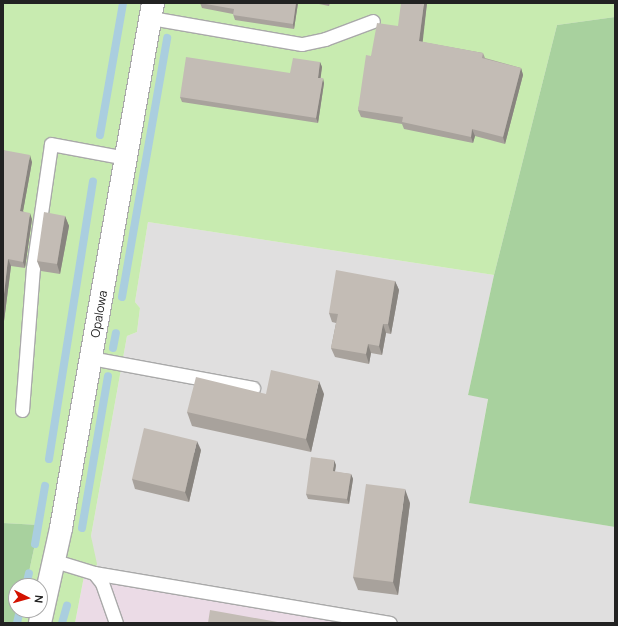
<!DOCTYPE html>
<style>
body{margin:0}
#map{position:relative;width:618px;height:626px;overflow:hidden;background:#f2efe9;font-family:Manrope,sans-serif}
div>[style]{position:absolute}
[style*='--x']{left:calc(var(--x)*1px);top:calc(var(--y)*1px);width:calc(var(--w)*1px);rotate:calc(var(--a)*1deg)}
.residential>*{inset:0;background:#e0dfdf}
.industrial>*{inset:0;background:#ebdbe6}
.grass>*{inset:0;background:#c8ebb0}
.forest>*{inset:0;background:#a8d19e}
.stream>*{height:8px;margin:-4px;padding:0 4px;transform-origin:4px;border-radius:4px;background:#aacedf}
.roads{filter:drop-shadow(1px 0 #a9a9a9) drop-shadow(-1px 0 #a9a9a9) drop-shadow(0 1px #a9a9a9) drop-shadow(0 -1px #a9a9a9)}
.lane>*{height:13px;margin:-6.5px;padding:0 6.5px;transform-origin:6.5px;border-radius:6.5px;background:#fff}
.street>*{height:22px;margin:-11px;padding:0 11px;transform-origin:11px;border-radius:11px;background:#fff}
.wall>*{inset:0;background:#a8a29c}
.shaded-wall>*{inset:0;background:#88847f}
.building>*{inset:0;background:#c3bcb5}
span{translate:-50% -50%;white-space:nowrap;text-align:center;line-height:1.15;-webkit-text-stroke:4px #fff;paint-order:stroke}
.street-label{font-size:12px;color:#222}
.frame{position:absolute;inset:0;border:4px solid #222;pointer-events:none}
.north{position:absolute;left:8px;top:578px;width:40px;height:40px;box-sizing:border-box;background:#fff;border:1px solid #a7a7a7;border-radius:50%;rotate:96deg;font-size:11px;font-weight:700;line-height:16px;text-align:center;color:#222}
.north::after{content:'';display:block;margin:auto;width:14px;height:18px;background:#d31200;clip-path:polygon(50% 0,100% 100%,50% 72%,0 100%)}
</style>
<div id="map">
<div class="residential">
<i style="clip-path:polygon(148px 222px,494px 275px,468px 395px,488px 398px,469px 503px,615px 527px,615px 623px,390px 623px,94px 573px,91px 536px,127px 336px,137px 332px,140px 308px,135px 302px)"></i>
</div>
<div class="industrial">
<i style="clip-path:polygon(85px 571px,390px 623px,75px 623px)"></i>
</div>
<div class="grass">
<i style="clip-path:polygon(3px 3px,615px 3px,615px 17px,557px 25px,494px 275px,148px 222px,135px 302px,140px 308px,137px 332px,127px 336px,91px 536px,97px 564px,94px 573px,85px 571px,75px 623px,17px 623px,20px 610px,40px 610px,40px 586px,26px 586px,39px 525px,3px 523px)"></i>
</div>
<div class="forest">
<i style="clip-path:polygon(615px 17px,615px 527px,469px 503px,488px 399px,468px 395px,494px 275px,557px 25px)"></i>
<i style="clip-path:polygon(3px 523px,39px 525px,26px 586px,16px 586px,16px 610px,20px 610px,17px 623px,3px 623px)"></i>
</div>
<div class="stream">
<i style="--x:100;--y:135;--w:134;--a:-80.1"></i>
<i style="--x:122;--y:297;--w:263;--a:-80.1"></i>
<i style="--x:113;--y:348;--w:15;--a:-79"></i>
<i style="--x:49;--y:459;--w:281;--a:-81"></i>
<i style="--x:82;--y:528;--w:154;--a:-80.3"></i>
<i style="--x:35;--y:544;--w:59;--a:-80.2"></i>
<i style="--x:26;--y:586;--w:13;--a:-77"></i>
<i style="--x:17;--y:623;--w:13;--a:-77"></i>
<i style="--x:62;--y:623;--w:18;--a:-74"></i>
</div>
<div class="roads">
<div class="lane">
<i style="--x:151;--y:18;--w:153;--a:9.8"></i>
<i style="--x:302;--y:44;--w:24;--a:-12"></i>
<i style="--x:325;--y:39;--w:51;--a:-20.6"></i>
<i style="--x:91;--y:358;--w:165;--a:10.5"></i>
<i style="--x:22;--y:410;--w:142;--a:-85.6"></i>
<i style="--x:33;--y:268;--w:125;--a:-81.7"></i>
<i style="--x:51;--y:144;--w:76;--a:10.6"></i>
<i style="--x:55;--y:561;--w:41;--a:17.1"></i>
<i style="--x:94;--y:573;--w:300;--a:9.6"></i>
<i style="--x:94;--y:573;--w:13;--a:51"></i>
<i style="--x:102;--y:583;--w:42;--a:70.7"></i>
</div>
<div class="street">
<i style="--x:40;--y:623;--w:97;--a:-77.5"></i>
<i style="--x:61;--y:528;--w:533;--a:-80.06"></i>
</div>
</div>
<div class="wall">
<i style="clip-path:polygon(200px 3px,298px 3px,294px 29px,235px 20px,233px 14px,202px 8px)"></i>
<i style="clip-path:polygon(314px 3px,330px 3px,329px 6px)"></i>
<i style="clip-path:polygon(427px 3px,422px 42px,483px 53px,485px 58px,521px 68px,523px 75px,505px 144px,475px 136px,473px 143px,404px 129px,402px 124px,361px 117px,358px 110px,371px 56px,398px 26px)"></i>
<i style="clip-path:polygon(320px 62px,322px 67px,320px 78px,324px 83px,318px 123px,182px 102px,180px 97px,290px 73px)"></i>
<i style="clip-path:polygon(3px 150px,32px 162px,23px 211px,32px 219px,25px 268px,11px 266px,3px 329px)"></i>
<i style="clip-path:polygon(65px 216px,69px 226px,60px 274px,41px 271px,37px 261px)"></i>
<i style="clip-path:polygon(395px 281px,399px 290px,391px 334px,386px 333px,382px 355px,371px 353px,369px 364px,335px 357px,331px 348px,336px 323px,332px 322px,329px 313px)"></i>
<i style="clip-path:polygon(266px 394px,324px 394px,311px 452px,192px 426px,187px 412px)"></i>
<i style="clip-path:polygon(201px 450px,189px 502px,135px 489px,132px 479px)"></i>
<i style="clip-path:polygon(336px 465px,335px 472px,351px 474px,353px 479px,349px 504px,308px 499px,306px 494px)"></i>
<i style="clip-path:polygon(410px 503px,398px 595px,358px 590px,353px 577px)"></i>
</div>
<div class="shaded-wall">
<i style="clip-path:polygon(296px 3px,298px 3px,294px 29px,293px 24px)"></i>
<i style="clip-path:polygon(424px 3px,427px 3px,422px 48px,419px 41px)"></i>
<i style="clip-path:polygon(320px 62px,322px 67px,320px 83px,318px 78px)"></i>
<i style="clip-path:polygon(521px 68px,523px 75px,505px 144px,503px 137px)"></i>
<i style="clip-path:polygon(323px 78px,324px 83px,318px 123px,316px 118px)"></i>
<i style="clip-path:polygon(472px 129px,475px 136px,473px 143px,471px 137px)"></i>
<i style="clip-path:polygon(30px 155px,32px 162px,22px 217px,20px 211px)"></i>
<i style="clip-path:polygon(30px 213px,32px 219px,25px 268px,23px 262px)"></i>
<i style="clip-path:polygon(65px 216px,69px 226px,60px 274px,57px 264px)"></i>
<i style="clip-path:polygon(8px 259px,11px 266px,3px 329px,3px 303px)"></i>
<i style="clip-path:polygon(395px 281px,399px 290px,391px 334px,388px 324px)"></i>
<i style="clip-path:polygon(383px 324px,386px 333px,382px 355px,379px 346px)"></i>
<i style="clip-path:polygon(368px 344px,371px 353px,369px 364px,366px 354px)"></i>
<i style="clip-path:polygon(319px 381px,324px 394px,311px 452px,306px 439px)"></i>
<i style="clip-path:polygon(197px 441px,201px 450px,189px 502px,185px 492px)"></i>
<i style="clip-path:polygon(334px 460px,336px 465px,334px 476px,333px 471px)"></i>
<i style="clip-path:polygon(351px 474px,353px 479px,349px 504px,347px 499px)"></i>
<i style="clip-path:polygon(405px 489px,410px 503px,398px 595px,393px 582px)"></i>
</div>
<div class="building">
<i style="clip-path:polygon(200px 3px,296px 3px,293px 24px,233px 15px,234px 9px)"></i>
<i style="clip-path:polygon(401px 3px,424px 3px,419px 41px,483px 53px,482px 58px,521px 68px,503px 137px,472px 129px,471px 137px,402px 122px,403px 117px,358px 110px,366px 55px,371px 56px,377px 23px,398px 26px)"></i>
<i style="clip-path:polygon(186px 57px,290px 73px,293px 58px,320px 62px,318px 78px,323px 78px,316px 118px,180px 97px)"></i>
<i style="clip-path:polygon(3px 150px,30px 155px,20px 211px,30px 213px,23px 262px,8px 259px,3px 303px)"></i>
<i style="clip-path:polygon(44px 212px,65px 216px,57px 264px,37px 261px)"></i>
<i style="clip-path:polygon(336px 270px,395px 281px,388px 324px,383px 324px,379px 346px,368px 344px,366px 354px,331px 348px,338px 314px,329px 313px)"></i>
<i style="clip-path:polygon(271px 370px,319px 381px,306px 439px,187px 412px,196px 377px,266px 394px)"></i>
<i style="clip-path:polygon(144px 428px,197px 441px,185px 492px,132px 479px)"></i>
<i style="clip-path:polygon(311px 457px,334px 460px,333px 471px,351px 474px,347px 499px,306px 494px)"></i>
<i style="clip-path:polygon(366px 484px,405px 489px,393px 582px,353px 577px)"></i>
<i style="clip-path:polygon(210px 610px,283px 623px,208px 623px)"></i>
</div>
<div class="street-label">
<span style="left:99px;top:314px;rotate:-80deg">Opalowa</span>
</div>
<div class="frame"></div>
<div class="north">N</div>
</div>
